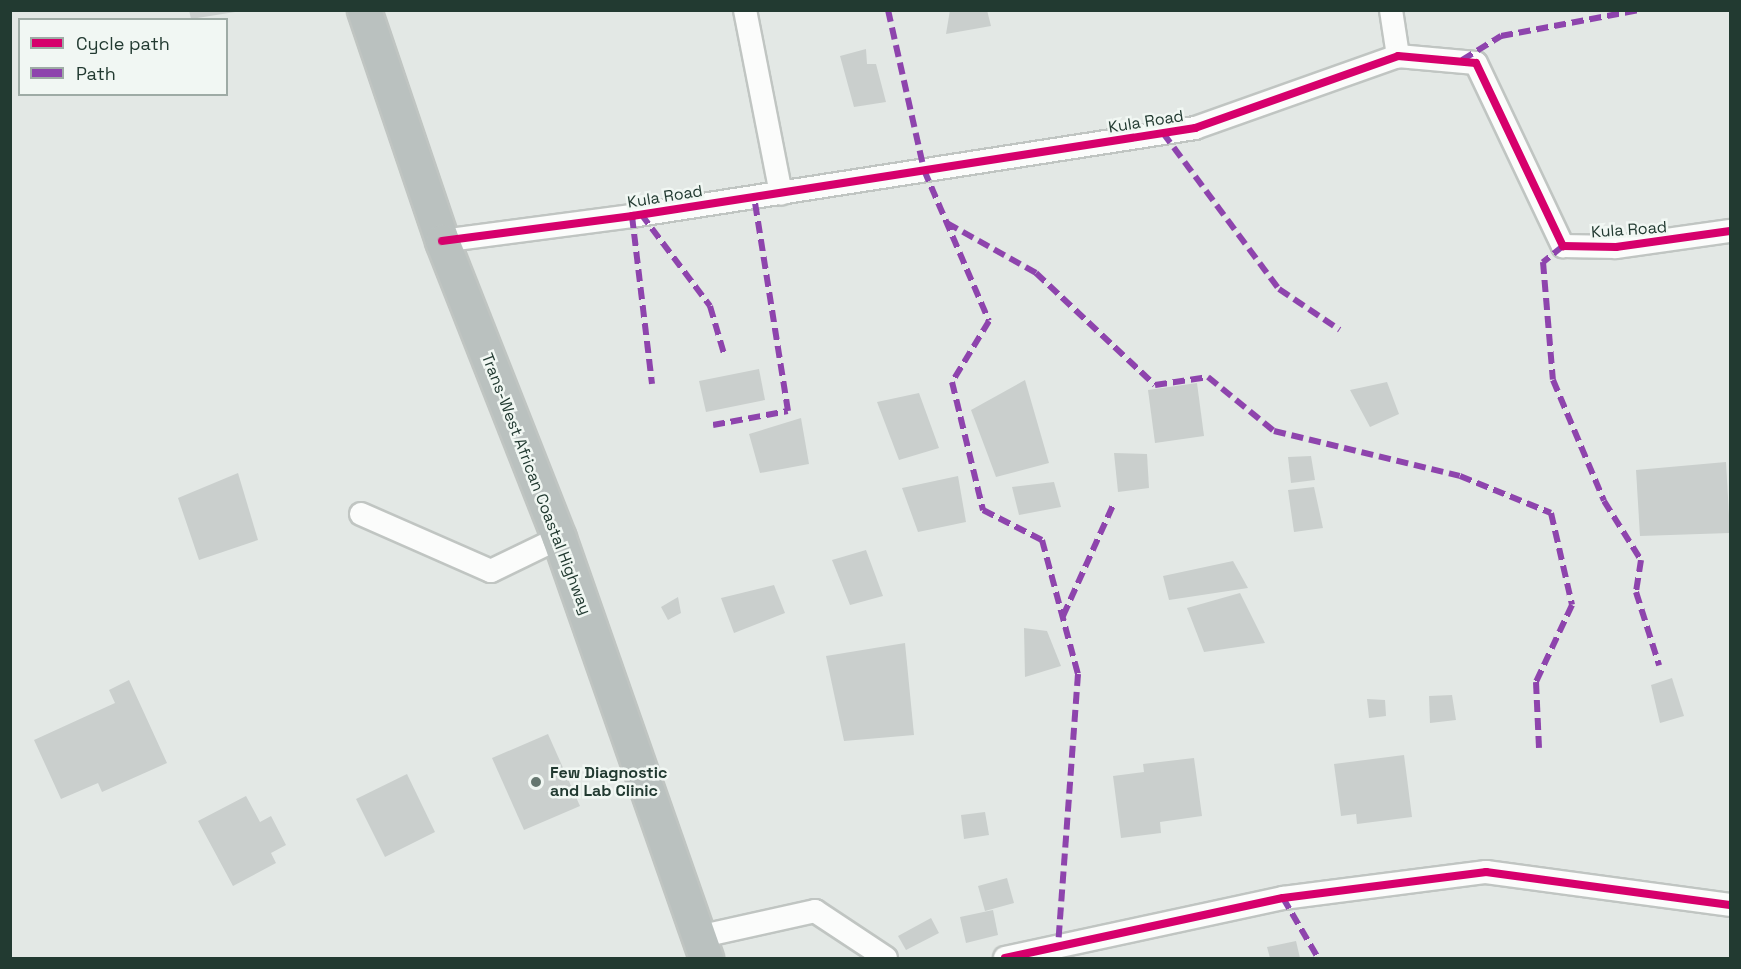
<!DOCTYPE html>
<style>
body{margin:0}
#map{position:relative;width:1741px;height:969px;overflow:hidden;background:#e3e8e5;font-family:"Space Grotesk",sans-serif}
div>[style]{position:absolute}
[style*='--x']{left:calc(var(--x)*1px);top:calc(var(--y)*1px);width:calc(var(--w)*1px);rotate:calc(var(--a)*1deg)}
.building>*{inset:0;background:#cacfcd}
.roads{filter:drop-shadow(2px 0 #c0c5c2) drop-shadow(-2px 0 #c0c5c2) drop-shadow(0 2px #c0c5c2) drop-shadow(0 -2px #c0c5c2)}
.street>*{height:22px;margin:-11px;padding:0 11px;transform-origin:11px;border-radius:11px;background:#fbfcfb}
.highway>*{height:33px;margin:-16.5px;padding:0 16.5px;transform-origin:16.5px;border-radius:16.5px;background:#bac1bf}
.quiet>*{height:6px;margin-top:-3px;transform-origin:0;background:repeating-linear-gradient(90deg,#8e44ad 0 12px,transparent 0 18px)}
.cycleway>*{height:8px;margin:-4px;padding:0 4px;transform-origin:4px;border-radius:4px;background:#d6006c}
.dots>*{width:16px;height:16px;translate:-50% -50%;box-sizing:border-box;border:3px solid #f1f7f3;border-radius:50%}
span{translate:-50% -50%;white-space:nowrap;text-align:center;line-height:1.15;-webkit-text-stroke:5px #f1f7f3;paint-order:stroke}
.street-label{font-size:16px;color:#223a31}
.poi-label{font-size:16px;color:#223a31;font-weight:700}
.left{translate:0 -50%;text-align:left}
.frame{position:absolute;inset:0;border:12px solid #223a31;pointer-events:none}
.legend{position:absolute;left:18px;top:18px;width:210px;height:78px;box-sizing:border-box;background:#f1f7f3;border:2px solid #9eaba5;margin:0;padding:8px 10px;list-style:none;font-size:18px;color:#223a31}
.legend li{display:flex;align-items:center;gap:12px;height:30px}
.legend b{width:30px;border:2px solid #9eaba5}
</style>
<div id="map">
<div class="building">
<i style="clip-path:polygon(189px 10px,235px 10px,235px 12px,191px 19px)"></i>
<i style="clip-path:polygon(950px 10px,987px 10px,991px 26px,946px 34px)"></i>
<i style="clip-path:polygon(866px 49px,867px 64px,876px 64px,886px 102px,854px 107px,840px 56px)"></i>
<i style="clip-path:polygon(759px 369px,765px 400px,706px 412px,699px 381px)"></i>
<i style="clip-path:polygon(1025px 380px,1049px 463px,996px 477px,971px 410px)"></i>
<i style="clip-path:polygon(1387px 382px,1399px 414px,1370px 427px,1350px 390px)"></i>
<i style="clip-path:polygon(1197px 383px,1204px 436px,1155px 443px,1148px 390px)"></i>
<i style="clip-path:polygon(919px 393px,939px 448px,899px 460px,877px 402px)"></i>
<i style="clip-path:polygon(801px 418px,809px 464px,760px 473px,749px 434px)"></i>
<i style="clip-path:polygon(1114px 453px,1147px 454px,1149px 488px,1118px 492px)"></i>
<i style="clip-path:polygon(1311px 456px,1315px 480px,1291px 483px,1288px 457px)"></i>
<i style="clip-path:polygon(1726px 462px,1730px 533px,1640px 536px,1636px 470px)"></i>
<i style="clip-path:polygon(238px 473px,258px 540px,199px 560px,178px 498px)"></i>
<i style="clip-path:polygon(958px 476px,966px 522px,918px 532px,902px 488px)"></i>
<i style="clip-path:polygon(1054px 482px,1061px 507px,1019px 515px,1012px 487px)"></i>
<i style="clip-path:polygon(1314px 487px,1323px 528px,1294px 532px,1288px 490px)"></i>
<i style="clip-path:polygon(866px 550px,883px 596px,850px 605px,832px 560px)"></i>
<i style="clip-path:polygon(1233px 561px,1248px 588px,1169px 600px,1163px 576px)"></i>
<i style="clip-path:polygon(774px 585px,785px 613px,734px 633px,721px 598px)"></i>
<i style="clip-path:polygon(1240px 593px,1265px 643px,1204px 652px,1187px 608px)"></i>
<i style="clip-path:polygon(678px 597px,681px 613px,668px 620px,661px 607px)"></i>
<i style="clip-path:polygon(1024px 628px,1047px 631px,1061px 666px,1025px 677px)"></i>
<i style="clip-path:polygon(905px 643px,914px 735px,844px 741px,826px 656px)"></i>
<i style="clip-path:polygon(1672px 678px,1684px 716px,1660px 723px,1651px 685px)"></i>
<i style="clip-path:polygon(129px 680px,167px 763px,102px 792px,98px 783px,61px 799px,34px 740px,115px 703px,109px 690px)"></i>
<i style="clip-path:polygon(1452px 695px,1456px 720px,1430px 723px,1429px 696px)"></i>
<i style="clip-path:polygon(1367px 699px,1385px 700px,1386px 716px,1369px 718px)"></i>
<i style="clip-path:polygon(548px 734px,580px 806px,524px 830px,492px 758px)"></i>
<i style="clip-path:polygon(1404px 755px,1412px 817px,1357px 824px,1356px 814px,1341px 816px,1334px 764px)"></i>
<i style="clip-path:polygon(1194px 758px,1202px 816px,1160px 822px,1161px 833px,1121px 838px,1113px 776px,1144px 772px,1143px 764px)"></i>
<i style="clip-path:polygon(407px 774px,435px 832px,385px 857px,356px 799px)"></i>
<i style="clip-path:polygon(246px 796px,260px 822px,271px 816px,286px 845px,271px 853px,276px 863px,233px 886px,198px 821px)"></i>
<i style="clip-path:polygon(985px 812px,989px 835px,964px 839px,961px 815px)"></i>
<i style="clip-path:polygon(1007px 878px,1014px 903px,985px 911px,978px 886px)"></i>
<i style="clip-path:polygon(993px 910px,998px 935px,966px 943px,960px 917px)"></i>
<i style="clip-path:polygon(931px 918px,939px 933px,906px 950px,898px 936px)"></i>
<i style="clip-path:polygon(1296px 941px,1300px 958px,1270px 958px,1267px 947px)"></i>
</div>
<div class="roads">
<div class="street">
<i style="--x:745;--y:10;--w:187;--a:78.9"></i>
<i style="--x:1391;--y:10;--w:47;--a:81.3"></i>
<i style="--x:442;--y:241;--w:192;--a:-7.5"></i>
<i style="--x:632;--y:216;--w:570;--a:-8.88"></i>
<i style="--x:1195;--y:128;--w:215;--a:-19.5"></i>
<i style="--x:1398;--y:56;--w:78;--a:5.1"></i>
<i style="--x:1476;--y:63;--w:203;--a:64.6"></i>
<i style="--x:1563;--y:246;--w:53;--a:1.1"></i>
<i style="--x:1616;--y:247;--w:115;--a:-8"></i>
<i style="--x:361;--y:514;--w:142;--a:23.7"></i>
<i style="--x:491;--y:571;--w:76;--a:-25.9"></i>
<i style="--x:698;--y:937;--w:120;--a:-12.5"></i>
<i style="--x:815;--y:911;--w:85;--a:33.5"></i>
<i style="--x:1005;--y:958;--w:284;--a:-12.2"></i>
<i style="--x:1283;--y:898;--w:205;--a:-7.3"></i>
<i style="--x:1486;--y:872;--w:246;--a:7.7"></i>
</div>
<div class="highway">
<i style="--x:364;--y:10;--w:244;--a:71.3"></i>
<i style="--x:442;--y:241;--w:319;--a:68.5"></i>
<i style="--x:559;--y:538;--w:445;--a:70.7"></i>
</div>
</div>
<div class="quiet">
<i style="--x:888;--y:10;--w:164;--a:77.3"></i>
<i style="--x:924;--y:170;--w:164;--a:66.7"></i>
<i style="--x:989;--y:321;--w:71;--a:121.2"></i>
<i style="--x:952;--y:382;--w:132;--a:76.4"></i>
<i style="--x:983;--y:510;--w:66;--a:27"></i>
<i style="--x:1042;--y:540;--w:139;--a:75"></i>
<i style="--x:1078;--y:674;--w:274;--a:94.2"></i>
<i style="--x:1462;--y:60;--w:46;--a:-31.6"></i>
<i style="--x:1501;--y:36;--w:139;--a:-10.7"></i>
<i style="--x:1163;--y:133;--w:194;--a:53.4"></i>
<i style="--x:1279;--y:289;--w:73;--a:33.9"></i>
<i style="--x:641;--y:214;--w:115;--a:53.1"></i>
<i style="--x:710;--y:306;--w:50;--a:73.7"></i>
<i style="--x:632;--y:216;--w:169;--a:83.2"></i>
<i style="--x:947;--y:223;--w:102;--a:29.3"></i>
<i style="--x:1036;--y:273;--w:163;--a:43.3"></i>
<i style="--x:1155;--y:385;--w:54;--a:-8.6"></i>
<i style="--x:1208;--y:377;--w:85;--a:39.3"></i>
<i style="--x:1274;--y:431;--w:191;--a:13.6"></i>
<i style="--x:1460;--y:476;--w:98;--a:22.1"></i>
<i style="--x:1551;--y:513;--w:94;--a:77.1"></i>
<i style="--x:1572;--y:605;--w:85;--a:115.1"></i>
<i style="--x:1536;--y:682;--w:66;--a:87.4"></i>
<i style="--x:1563;--y:246;--w:26;--a:141"></i>
<i style="--x:1543;--y:262;--w:118;--a:85.2"></i>
<i style="--x:1553;--y:380;--w:131;--a:67.1"></i>
<i style="--x:1604;--y:501;--w:70;--a:57.9"></i>
<i style="--x:1641;--y:560;--w:32;--a:99"></i>
<i style="--x:1636;--y:592;--w:77;--a:72.5"></i>
<i style="--x:713;--y:425;--w:76;--a:-10.6"></i>
<i style="--x:788;--y:411;--w:217;--a:-99"></i>
<i style="--x:1063;--y:616;--w:124;--a:-65.7"></i>
<i style="--x:1283;--y:898;--w:69;--a:59.7"></i>
</div>
<div class="cycleway">
<i style="--x:442;--y:241;--w:192;--a:-7.5"></i>
<i style="--x:632;--y:216;--w:570;--a:-8.88"></i>
<i style="--x:1195;--y:128;--w:215;--a:-19.5"></i>
<i style="--x:1398;--y:56;--w:78;--a:5.1"></i>
<i style="--x:1476;--y:63;--w:203;--a:64.6"></i>
<i style="--x:1563;--y:246;--w:53;--a:1.1"></i>
<i style="--x:1616;--y:247;--w:115;--a:-8"></i>
<i style="--x:1005;--y:958;--w:284;--a:-12.2"></i>
<i style="--x:1283;--y:898;--w:205;--a:-7.3"></i>
<i style="--x:1486;--y:872;--w:246;--a:7.7"></i>
</div>
<div class="dots">
<i style="left:536px;top:782px;background:#667770"></i>
</div>
<div class="street-label">
<span style="left:1146px;top:122px;rotate:-9deg">Kula Road</span>
<span style="left:665px;top:197px;rotate:-9deg">Kula Road</span>
<span style="left:1629px;top:230px;rotate:-4deg">Kula Road</span>
<span style="left:536px;top:484px;rotate:69deg">Trans-West African Coastal Highway</span>
</div>
<div class="poi-label">
<span class="left" style="left:550px;top:782px">Few Diagnostic<br>and Lab Clinic</span>
</div>
<div class="frame"></div>
<ul class="legend">
<li><b style="height:8px;background:#d6006c"></b>Cycle path</li>
<li><b style="height:8px;background:#8e44ad"></b>Path</li>
</ul>
</div>
